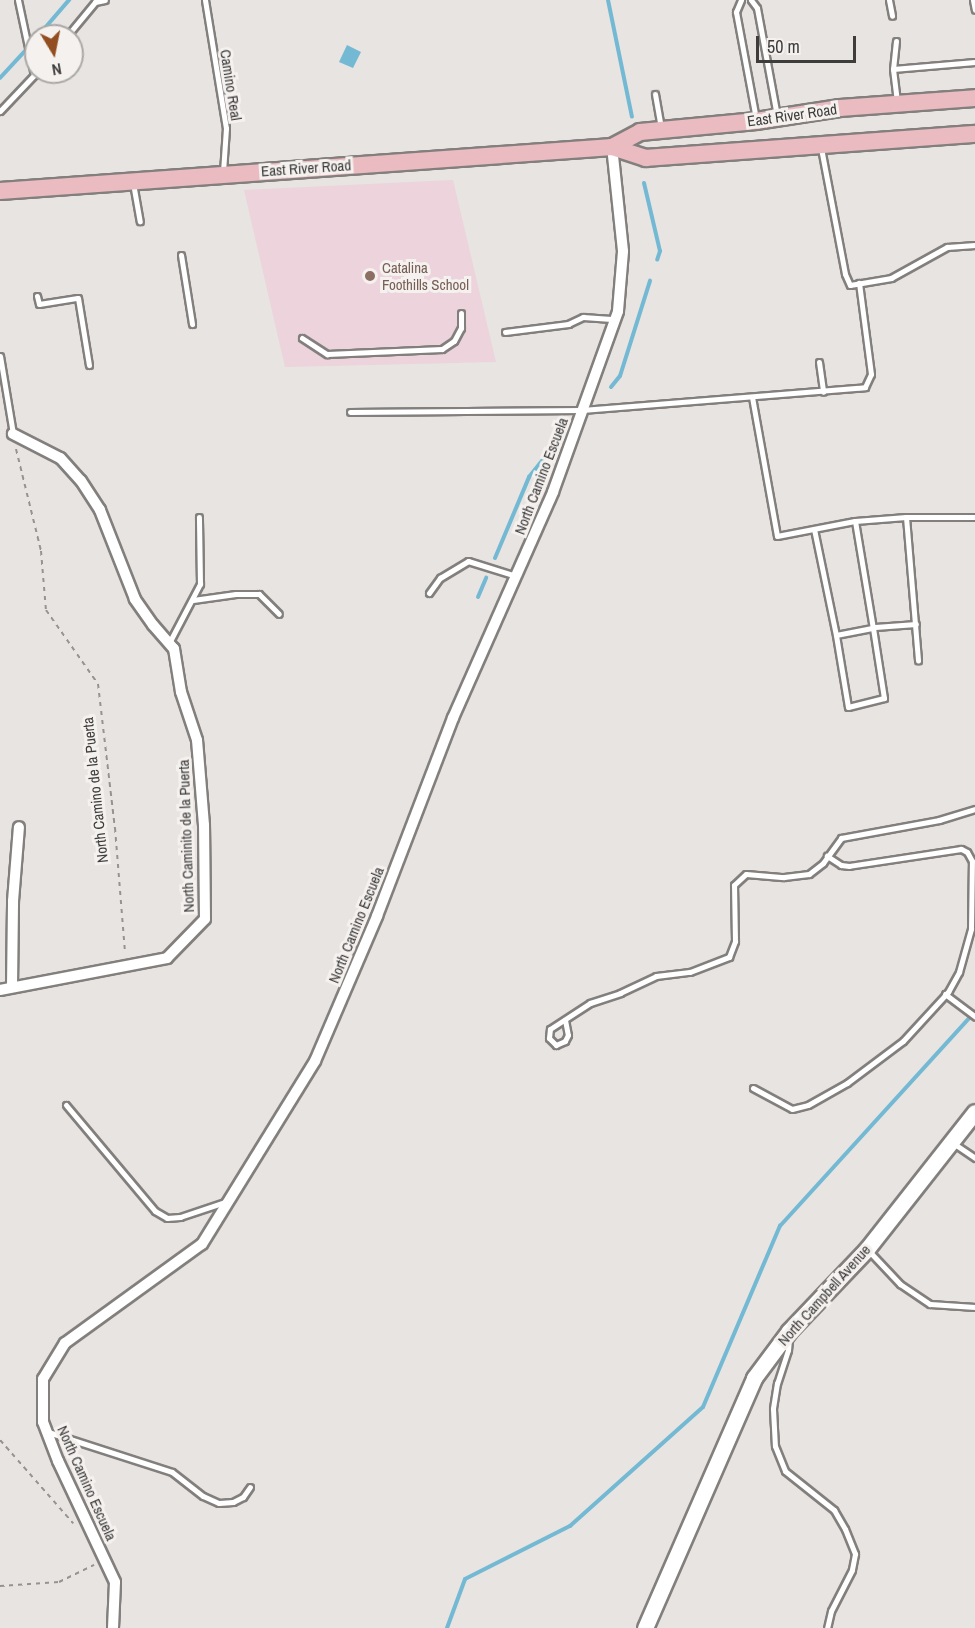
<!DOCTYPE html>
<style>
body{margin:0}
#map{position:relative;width:975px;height:1628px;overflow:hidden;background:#e7e4e2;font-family:"Archivo Narrow",sans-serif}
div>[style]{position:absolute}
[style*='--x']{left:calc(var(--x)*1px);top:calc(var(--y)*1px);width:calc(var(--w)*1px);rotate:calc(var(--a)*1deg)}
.education>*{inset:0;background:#ecd3dc}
.water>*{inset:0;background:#73b9d3}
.stream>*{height:4px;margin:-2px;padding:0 2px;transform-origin:2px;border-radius:2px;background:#73b9d3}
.path>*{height:2px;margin-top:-1px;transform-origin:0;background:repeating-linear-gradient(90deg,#959391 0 4.5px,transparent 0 9px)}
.roads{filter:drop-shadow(2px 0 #827f7d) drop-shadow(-2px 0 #827f7d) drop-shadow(0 2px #827f7d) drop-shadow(0 -2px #827f7d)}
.service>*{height:5px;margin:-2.5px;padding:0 2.5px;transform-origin:2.5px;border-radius:2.5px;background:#fff}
.minor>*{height:10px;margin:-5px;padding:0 5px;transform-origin:5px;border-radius:5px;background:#fff}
.secondary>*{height:15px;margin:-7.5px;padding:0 7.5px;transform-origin:7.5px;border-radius:7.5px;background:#fff}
.primary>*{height:16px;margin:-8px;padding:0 8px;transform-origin:8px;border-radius:8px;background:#eabbc0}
.dots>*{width:16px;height:16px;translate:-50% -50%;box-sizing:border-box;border:3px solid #f4f1ef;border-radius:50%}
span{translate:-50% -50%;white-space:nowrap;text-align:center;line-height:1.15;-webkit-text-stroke:6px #f4f1ef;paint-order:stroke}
.street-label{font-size:15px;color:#3e3d3c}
.education-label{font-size:15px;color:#785e54}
.left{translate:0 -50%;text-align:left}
.north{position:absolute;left:24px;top:24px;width:60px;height:60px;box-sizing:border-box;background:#f4f1ef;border:2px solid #aba9a7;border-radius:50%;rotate:170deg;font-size:16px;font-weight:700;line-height:24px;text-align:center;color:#3e3d3c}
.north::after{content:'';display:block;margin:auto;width:21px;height:27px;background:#924e21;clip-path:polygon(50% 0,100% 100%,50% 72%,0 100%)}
.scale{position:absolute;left:756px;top:36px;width:100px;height:27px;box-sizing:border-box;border:3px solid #3e3d3c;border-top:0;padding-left:8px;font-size:18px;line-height:21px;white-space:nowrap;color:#3e3d3c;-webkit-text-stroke:4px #f4f1ef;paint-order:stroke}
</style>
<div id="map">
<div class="education">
<i style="clip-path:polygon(453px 180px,496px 362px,285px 367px,244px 190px)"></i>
</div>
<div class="water">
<i style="clip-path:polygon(347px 45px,361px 52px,353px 68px,339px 62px)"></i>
</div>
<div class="stream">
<i style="--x:608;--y:0;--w:119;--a:78.4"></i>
<i style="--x:38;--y:36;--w:48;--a:-49.3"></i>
<i style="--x:0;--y:78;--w:53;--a:-47.3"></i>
<i style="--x:644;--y:183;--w:70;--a:76.8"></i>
<i style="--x:660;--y:251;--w:9;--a:108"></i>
<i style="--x:611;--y:387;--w:14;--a:-51"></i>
<i style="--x:620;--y:376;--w:100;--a:-72.5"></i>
<i style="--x:495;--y:558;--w:88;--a:-67.2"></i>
<i style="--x:529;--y:477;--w:58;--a:-51.3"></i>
<i style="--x:478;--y:597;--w:21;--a:-67"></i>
<i style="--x:447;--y:1628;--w:52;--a:-69.8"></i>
<i style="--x:465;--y:1579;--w:118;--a:-26.8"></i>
<i style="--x:570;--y:1526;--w:178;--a:-41.8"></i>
<i style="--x:703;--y:1407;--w:197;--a:-67"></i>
<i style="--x:780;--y:1226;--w:290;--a:-47.7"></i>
</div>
<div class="path">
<i style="--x:16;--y:449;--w:105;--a:76.2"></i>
<i style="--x:41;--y:551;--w:59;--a:85.2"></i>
<i style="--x:46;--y:610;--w:90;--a:54.9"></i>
<i style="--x:98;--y:684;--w:145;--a:83.3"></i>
<i style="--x:115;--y:828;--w:125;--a:85.4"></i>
<i style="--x:0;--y:1440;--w:111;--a:48.7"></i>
<i style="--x:0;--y:1586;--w:59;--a:-3.9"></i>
<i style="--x:59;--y:1582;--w:39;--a:-26"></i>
</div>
<div class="roads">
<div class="service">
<i style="--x:18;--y:0;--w:77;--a:78"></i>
<i style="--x:205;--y:0;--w:130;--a:80.7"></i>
<i style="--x:226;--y:128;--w:44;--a:93.9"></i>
<i style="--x:741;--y:0;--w:13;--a:113"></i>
<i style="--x:736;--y:12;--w:109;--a:79.4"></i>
<i style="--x:751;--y:0;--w:10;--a:53"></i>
<i style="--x:757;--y:8;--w:110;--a:79.5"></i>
<i style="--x:889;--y:0;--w:16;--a:79"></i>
<i style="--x:973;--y:0;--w:10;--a:79"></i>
<i style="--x:67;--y:36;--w:44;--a:-50.5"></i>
<i style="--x:95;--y:2;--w:10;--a:-11"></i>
<i style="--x:896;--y:41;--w:28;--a:96"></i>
<i style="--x:893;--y:69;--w:32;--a:83"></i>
<i style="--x:893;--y:69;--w:82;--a:-4.9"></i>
<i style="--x:655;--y:94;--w:35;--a:80"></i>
<i style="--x:0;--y:111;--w:52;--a:-46.5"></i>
<i style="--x:821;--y:148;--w:128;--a:79.2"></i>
<i style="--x:845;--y:274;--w:12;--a:66"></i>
<i style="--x:850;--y:285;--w:42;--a:-9.7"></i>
<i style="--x:891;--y:278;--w:64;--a:-29"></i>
<i style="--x:947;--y:247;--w:28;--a:-4"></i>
<i style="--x:133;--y:183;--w:39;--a:80"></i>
<i style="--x:181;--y:255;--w:70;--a:80.9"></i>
<i style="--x:37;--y:296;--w:8;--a:76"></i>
<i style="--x:39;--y:304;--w:39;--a:-9"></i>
<i style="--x:78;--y:298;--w:68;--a:80.7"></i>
<i style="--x:505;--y:332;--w:64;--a:-7.2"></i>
<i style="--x:568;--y:324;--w:17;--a:-25"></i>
<i style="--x:583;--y:317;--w:32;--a:4"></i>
<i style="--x:302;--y:338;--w:30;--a:33"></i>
<i style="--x:327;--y:354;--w:115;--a:-2.5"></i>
<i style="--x:442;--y:349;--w:14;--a:-34"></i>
<i style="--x:454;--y:341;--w:15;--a:-62"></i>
<i style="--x:461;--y:328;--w:15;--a:-90"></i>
<i style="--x:0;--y:356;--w:79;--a:80.5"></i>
<i style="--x:819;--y:362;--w:30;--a:82"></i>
<i style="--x:752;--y:397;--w:141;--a:79.8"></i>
<i style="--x:777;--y:536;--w:79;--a:-10.9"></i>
<i style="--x:855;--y:521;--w:51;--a:-4.5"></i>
<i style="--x:906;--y:517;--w:69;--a:0"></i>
<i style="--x:350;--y:412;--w:232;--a:-0.5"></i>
<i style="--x:582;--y:410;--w:284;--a:-4.6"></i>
<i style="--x:865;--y:387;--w:14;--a:-65"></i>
<i style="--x:871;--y:374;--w:92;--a:-97.5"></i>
<i style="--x:906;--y:517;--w:144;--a:85.2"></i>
<i style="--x:855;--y:521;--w:109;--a:80.5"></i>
<i style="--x:873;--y:628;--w:71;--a:81.1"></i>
<i style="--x:884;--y:698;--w:37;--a:166"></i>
<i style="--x:848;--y:707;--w:73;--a:-99.5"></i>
<i style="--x:836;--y:635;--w:38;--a:-11"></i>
<i style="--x:873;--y:628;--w:2;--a:-27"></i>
<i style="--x:875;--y:627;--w:41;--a:-4.2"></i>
<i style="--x:814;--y:529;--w:108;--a:78.3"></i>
<i style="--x:429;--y:593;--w:19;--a:-54"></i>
<i style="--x:440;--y:578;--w:33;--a:-31"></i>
<i style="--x:468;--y:561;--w:50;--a:17.4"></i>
<i style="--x:193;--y:600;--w:43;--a:-7.9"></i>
<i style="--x:236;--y:594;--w:23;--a:0"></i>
<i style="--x:259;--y:594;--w:28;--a:45"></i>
<i style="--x:169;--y:643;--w:67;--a:-62.3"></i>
<i style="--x:200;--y:584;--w:67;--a:-90.9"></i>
<i style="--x:945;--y:994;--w:38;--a:37"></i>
<i style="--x:565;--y:1020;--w:15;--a:79"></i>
<i style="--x:568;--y:1035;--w:7;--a:117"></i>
<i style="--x:565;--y:1041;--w:10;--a:156"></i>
<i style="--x:556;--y:1045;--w:10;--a:-135"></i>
<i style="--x:549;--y:1038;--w:9;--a:-84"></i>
<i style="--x:550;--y:1029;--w:48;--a:-33"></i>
<i style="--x:590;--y:1003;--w:32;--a:-18"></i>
<i style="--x:620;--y:993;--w:40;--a:-25"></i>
<i style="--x:656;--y:976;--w:34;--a:-7"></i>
<i style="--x:690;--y:972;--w:42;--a:-21"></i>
<i style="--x:729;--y:957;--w:17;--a:-69"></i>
<i style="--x:735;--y:941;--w:56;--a:-91"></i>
<i style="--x:734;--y:885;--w:16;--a:-43"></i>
<i style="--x:746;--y:874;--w:38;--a:5"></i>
<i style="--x:784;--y:877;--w:25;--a:-7"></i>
<i style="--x:809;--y:874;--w:18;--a:-38"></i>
<i style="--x:823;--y:863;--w:31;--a:-54"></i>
<i style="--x:841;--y:838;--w:100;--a:-10.4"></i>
<i style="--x:939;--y:820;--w:38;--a:-17"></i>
<i style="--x:753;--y:1088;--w:44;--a:28.3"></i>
<i style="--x:792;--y:1109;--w:16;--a:-14"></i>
<i style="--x:808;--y:1105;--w:45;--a:-29.4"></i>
<i style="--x:847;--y:1083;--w:70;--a:-36.9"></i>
<i style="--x:903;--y:1041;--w:67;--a:-47.4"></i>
<i style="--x:948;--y:992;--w:23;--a:-61"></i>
<i style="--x:959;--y:972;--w:45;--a:-74.4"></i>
<i style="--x:971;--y:929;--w:68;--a:-89.2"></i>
<i style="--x:972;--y:861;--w:10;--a:-119"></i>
<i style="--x:967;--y:852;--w:7;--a:-153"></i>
<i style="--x:961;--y:849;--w:113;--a:171.4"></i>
<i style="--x:849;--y:866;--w:8;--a:-173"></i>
<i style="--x:841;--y:865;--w:17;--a:-147"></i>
<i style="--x:66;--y:1105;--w:138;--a:50"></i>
<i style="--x:155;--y:1211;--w:14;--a:30"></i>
<i style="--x:167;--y:1218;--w:13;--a:-4"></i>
<i style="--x:180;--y:1217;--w:47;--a:-18.4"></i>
<i style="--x:953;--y:1143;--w:27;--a:34"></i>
<i style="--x:868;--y:1250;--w:47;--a:46.7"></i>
<i style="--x:900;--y:1284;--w:36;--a:34"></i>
<i style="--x:930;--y:1304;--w:45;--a:3.8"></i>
<i style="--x:789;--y:1339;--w:11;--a:95"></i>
<i style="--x:788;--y:1350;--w:35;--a:108"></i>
<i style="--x:777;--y:1383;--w:26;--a:99"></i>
<i style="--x:773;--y:1409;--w:37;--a:87"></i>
<i style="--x:775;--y:1446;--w:27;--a:68"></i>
<i style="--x:785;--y:1471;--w:63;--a:38.5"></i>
<i style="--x:834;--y:1510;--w:22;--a:60"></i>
<i style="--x:845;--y:1529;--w:27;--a:68"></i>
<i style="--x:855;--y:1554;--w:16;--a:101"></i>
<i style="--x:852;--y:1570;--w:46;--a:117.1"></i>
<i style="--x:831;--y:1611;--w:17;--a:103"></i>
<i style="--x:48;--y:1432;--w:130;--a:17.9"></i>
<i style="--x:172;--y:1472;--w:39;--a:38"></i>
<i style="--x:203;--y:1496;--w:17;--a:24"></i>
<i style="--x:219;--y:1503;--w:14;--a:-4"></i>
<i style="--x:233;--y:1502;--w:11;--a:-27"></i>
<i style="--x:243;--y:1497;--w:12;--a:-55"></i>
</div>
<div class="minor">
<i style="--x:12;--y:987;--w:86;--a:-89.3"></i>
<i style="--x:13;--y:901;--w:74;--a:-85.4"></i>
<i style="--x:0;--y:990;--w:170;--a:-10.8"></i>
<i style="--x:167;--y:958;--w:54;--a:-45.7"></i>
<i style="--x:205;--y:919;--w:94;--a:-90.6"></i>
<i style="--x:204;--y:825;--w:85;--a:-94.7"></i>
<i style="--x:197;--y:740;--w:51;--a:-108.4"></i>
<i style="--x:181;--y:692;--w:44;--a:-99.2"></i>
<i style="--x:174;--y:649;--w:32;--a:-131"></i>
<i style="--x:153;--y:625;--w:32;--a:-125"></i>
<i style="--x:135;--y:599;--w:96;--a:-111.5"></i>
<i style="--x:100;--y:510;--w:35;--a:-123"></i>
<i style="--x:81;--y:481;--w:31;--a:-132"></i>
<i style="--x:60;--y:458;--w:53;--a:-152.9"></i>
<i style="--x:113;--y:1628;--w:46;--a:-87.5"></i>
<i style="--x:115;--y:1582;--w:134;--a:-115.2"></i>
<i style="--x:58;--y:1461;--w:42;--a:-111"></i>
<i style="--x:43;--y:1422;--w:43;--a:-90"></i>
<i style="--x:43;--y:1379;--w:42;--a:-58.6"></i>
<i style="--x:65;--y:1343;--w:169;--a:-35.9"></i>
<i style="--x:202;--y:1244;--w:215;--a:-58.3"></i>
<i style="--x:315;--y:1061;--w:158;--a:-66.8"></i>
<i style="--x:377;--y:916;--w:212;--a:-69"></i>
<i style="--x:453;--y:718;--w:247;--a:-66.1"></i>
<i style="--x:553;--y:492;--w:192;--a:-70.2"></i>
<i style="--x:618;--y:311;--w:60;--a:-85.2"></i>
<i style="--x:623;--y:251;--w:105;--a:-96"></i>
</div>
<div class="secondary">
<i style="--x:645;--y:1628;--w:273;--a:-66.4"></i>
<i style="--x:754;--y:1378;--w:59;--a:-53.3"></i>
<i style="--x:789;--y:1331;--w:113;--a:-46.4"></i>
<i style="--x:867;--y:1249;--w:174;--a:-51.8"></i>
</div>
<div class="primary">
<i style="--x:612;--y:147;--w:32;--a:-28"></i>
<i style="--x:640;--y:132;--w:117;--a:-5.4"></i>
<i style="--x:756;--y:121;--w:85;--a:-8.8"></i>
<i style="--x:840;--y:108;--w:135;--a:-4.2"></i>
<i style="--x:0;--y:191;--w:614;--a:-4.11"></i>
<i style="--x:612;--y:147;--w:36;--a:18"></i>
<i style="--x:646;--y:158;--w:330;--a:-4.2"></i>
</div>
</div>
<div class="dots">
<i style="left:370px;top:276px;background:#8d6e63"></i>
</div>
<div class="street-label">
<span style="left:231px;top:85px;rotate:81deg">Camino Real</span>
<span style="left:792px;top:115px;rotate:-8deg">East River Road</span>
<span style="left:306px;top:168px;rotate:-4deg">East River Road</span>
<span style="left:541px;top:476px;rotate:-69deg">North Camino Escuela</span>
<span style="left:95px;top:790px;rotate:-96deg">North Camino de la Puerta</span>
<span style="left:186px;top:836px;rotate:-92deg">North Caminito de la Puerta</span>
<span style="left:356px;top:925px;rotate:-68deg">North Camino Escuela</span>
<span style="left:824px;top:1295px;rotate:-48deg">North Campbell Avenue</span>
<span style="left:87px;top:1483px;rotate:66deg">North Camino Escuela</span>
</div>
<div class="education-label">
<span class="left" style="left:382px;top:276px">Catalina<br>Foothills School</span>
</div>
<div class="north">N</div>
<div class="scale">50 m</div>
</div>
